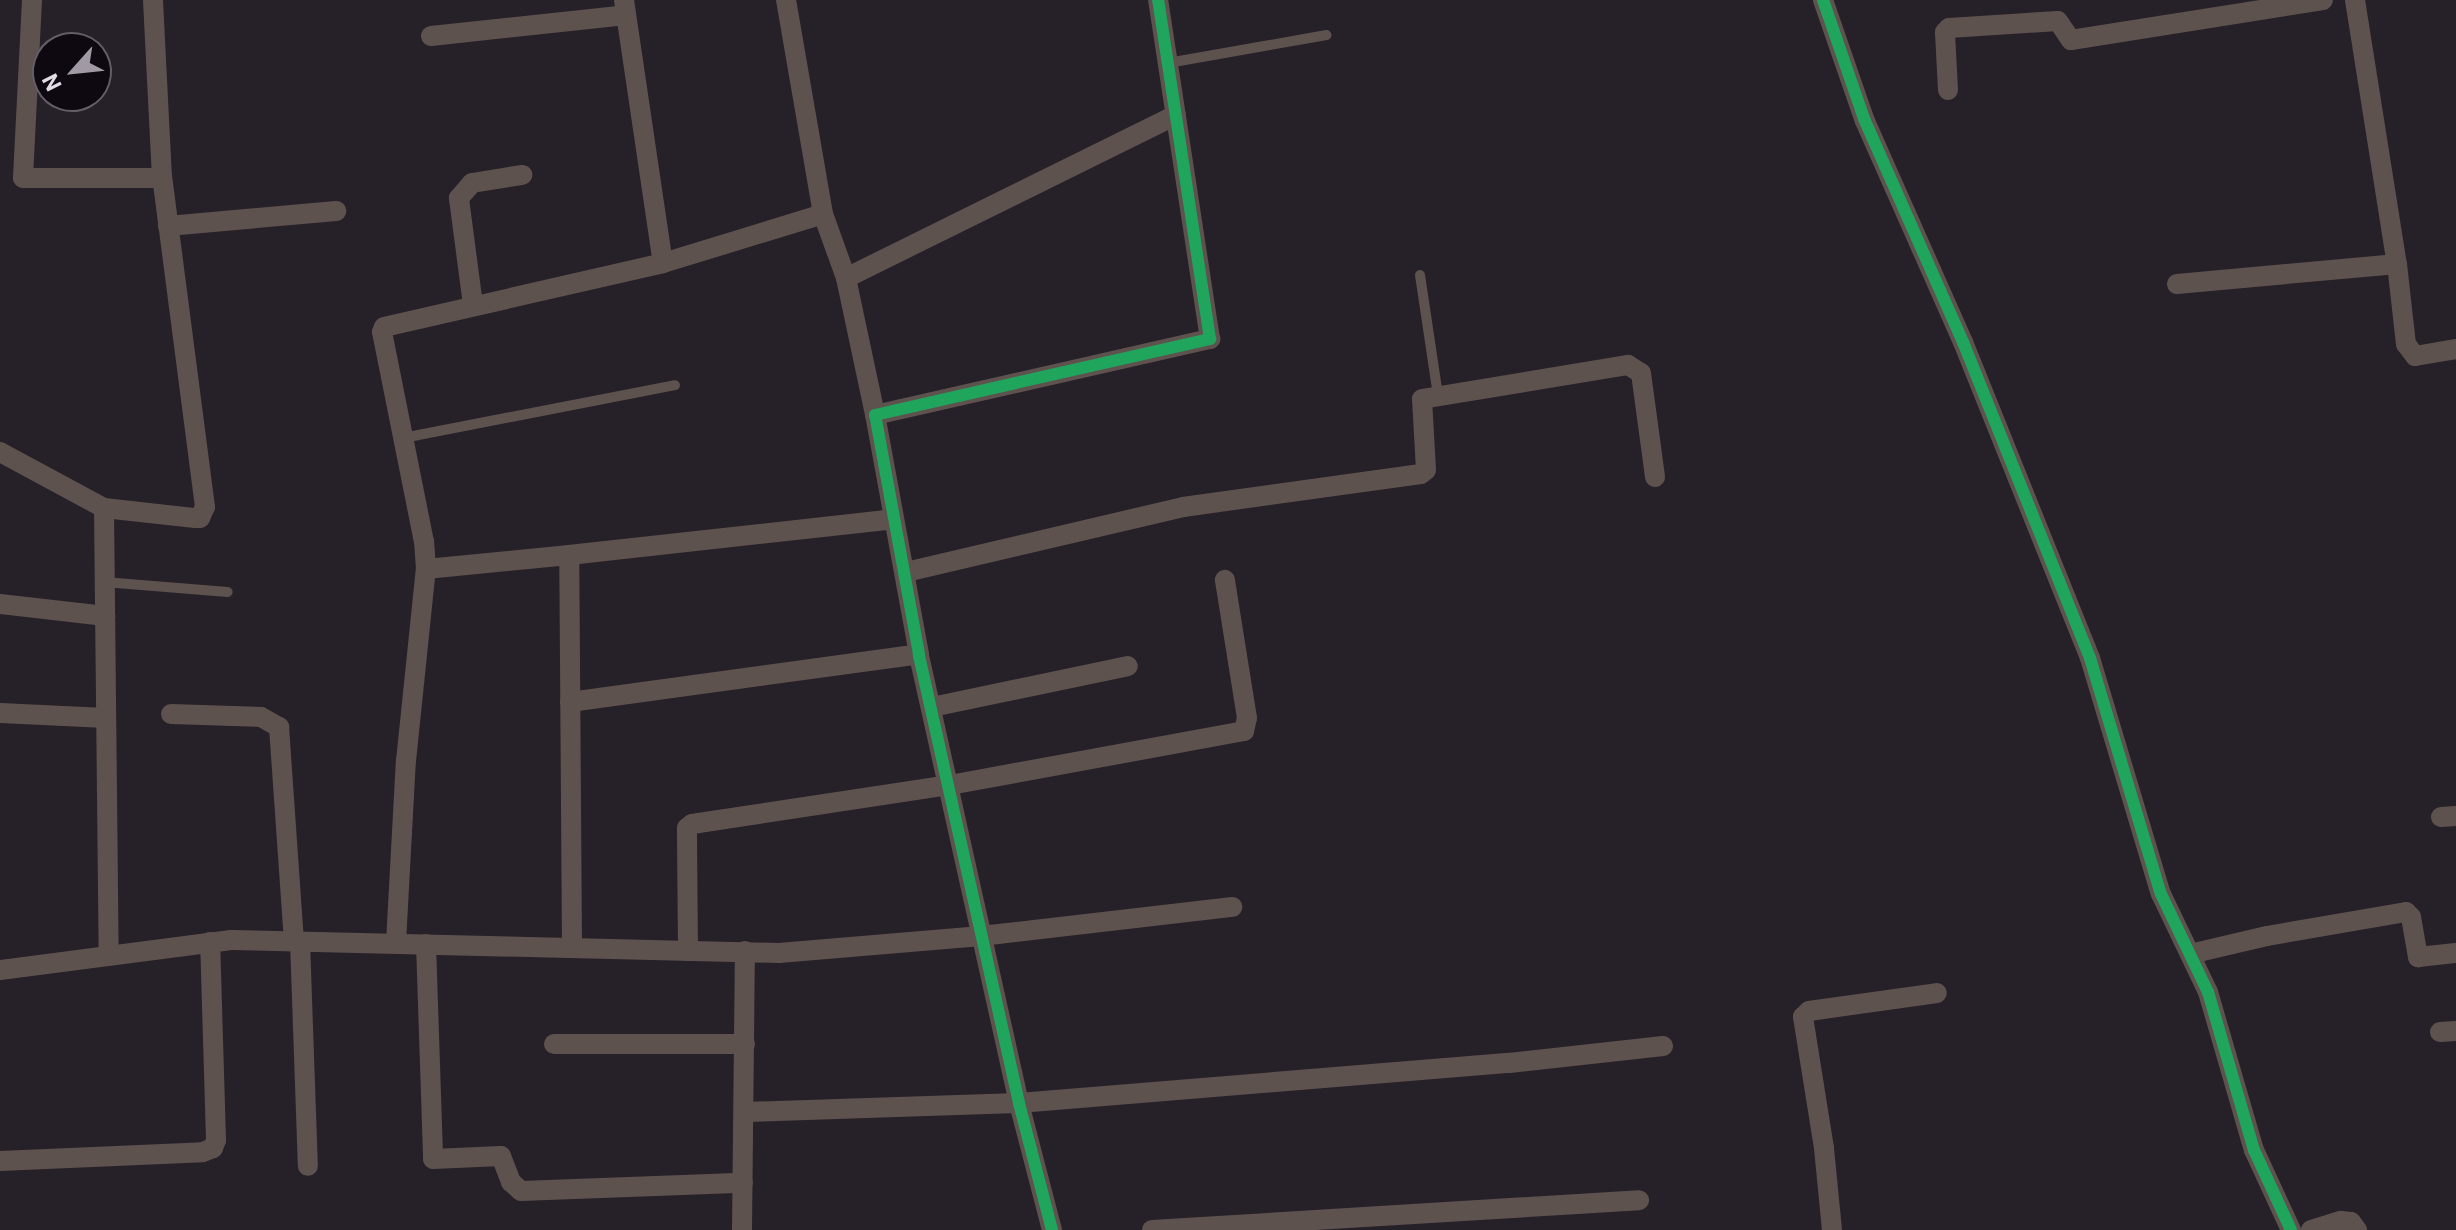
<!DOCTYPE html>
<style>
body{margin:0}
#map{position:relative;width:2456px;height:1230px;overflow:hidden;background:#262028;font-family:Roboto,sans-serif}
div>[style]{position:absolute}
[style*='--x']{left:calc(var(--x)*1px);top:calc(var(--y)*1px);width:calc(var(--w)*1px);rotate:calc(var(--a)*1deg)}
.lane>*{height:10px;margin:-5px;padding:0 5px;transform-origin:5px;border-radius:5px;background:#5e524f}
.street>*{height:20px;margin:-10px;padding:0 10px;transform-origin:10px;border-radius:10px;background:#5e524f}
.cycleway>*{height:12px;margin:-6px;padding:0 6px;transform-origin:6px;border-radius:6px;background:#20a55d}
span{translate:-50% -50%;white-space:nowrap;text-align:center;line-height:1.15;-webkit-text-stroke:6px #0e0910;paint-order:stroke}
.north{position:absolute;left:32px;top:32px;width:80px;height:80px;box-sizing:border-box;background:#0e0910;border:2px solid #635d66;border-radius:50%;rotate:243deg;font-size:22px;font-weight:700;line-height:32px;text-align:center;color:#e3dce6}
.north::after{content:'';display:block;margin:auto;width:28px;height:36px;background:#a19aa4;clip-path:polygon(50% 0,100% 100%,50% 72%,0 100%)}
</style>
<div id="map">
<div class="lane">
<i style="--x:1168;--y:63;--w:161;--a:-10"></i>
<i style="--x:1420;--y:275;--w:122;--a:81.5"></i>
<i style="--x:403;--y:438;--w:277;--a:-11"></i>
<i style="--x:104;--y:582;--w:124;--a:4.6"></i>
</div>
<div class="street">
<i style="--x:32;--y:0;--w:178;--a:92.9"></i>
<i style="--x:23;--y:178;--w:139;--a:0"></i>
<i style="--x:624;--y:0;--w:266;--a:81.6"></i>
<i style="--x:1823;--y:0;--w:128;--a:70.9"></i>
<i style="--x:1865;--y:121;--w:242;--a:66.1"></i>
<i style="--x:1963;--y:342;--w:341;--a:68.1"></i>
<i style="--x:2090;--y:658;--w:246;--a:73.3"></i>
<i style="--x:2161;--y:894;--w:109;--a:64.4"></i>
<i style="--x:2208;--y:992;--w:165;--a:73.8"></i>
<i style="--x:2254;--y:1150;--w:88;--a:65.2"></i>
<i style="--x:2355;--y:0;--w:267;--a:81"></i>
<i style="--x:2397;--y:264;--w:81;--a:83.6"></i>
<i style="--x:2406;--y:344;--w:15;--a:53"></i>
<i style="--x:2415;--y:356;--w:42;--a:-9.7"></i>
<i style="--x:431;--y:36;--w:196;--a:-6.1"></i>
<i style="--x:1948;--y:90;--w:58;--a:-93"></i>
<i style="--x:1945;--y:32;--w:6;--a:-45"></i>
<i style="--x:1949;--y:28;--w:109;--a:-3.7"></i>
<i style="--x:2058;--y:21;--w:23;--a:56"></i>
<i style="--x:2071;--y:40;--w:255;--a:-9"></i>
<i style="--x:823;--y:214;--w:68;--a:70.2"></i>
<i style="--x:846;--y:278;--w:140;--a:78"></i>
<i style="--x:168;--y:226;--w:169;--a:-5.1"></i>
<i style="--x:846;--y:278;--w:368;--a:-26.3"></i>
<i style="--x:2177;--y:284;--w:221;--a:-5.2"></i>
<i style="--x:473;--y:305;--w:108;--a:-97.5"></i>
<i style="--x:459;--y:198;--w:20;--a:-49"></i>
<i style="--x:472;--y:183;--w:51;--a:-9.1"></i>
<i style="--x:0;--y:452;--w:118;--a:28.3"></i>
<i style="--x:104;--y:508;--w:448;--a:89.4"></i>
<i style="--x:104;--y:508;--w:92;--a:6.3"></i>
<i style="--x:195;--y:518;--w:5;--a:0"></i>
<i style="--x:200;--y:518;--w:12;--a:-66"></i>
<i style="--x:205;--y:507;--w:332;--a:-97.4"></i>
<i style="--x:162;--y:178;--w:177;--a:-92.9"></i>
<i style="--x:426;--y:569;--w:144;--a:-5.6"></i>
<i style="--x:906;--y:572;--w:285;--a:-13.2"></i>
<i style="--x:1183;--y:507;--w:240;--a:-7.9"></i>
<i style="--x:1421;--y:474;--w:6;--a:-39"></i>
<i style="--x:1426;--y:470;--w:71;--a:-93.2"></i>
<i style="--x:1422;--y:399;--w:209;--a:-9.4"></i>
<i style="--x:1628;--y:365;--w:15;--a:32"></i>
<i style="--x:1641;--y:373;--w:105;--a:82.3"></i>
<i style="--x:0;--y:604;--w:106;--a:6.5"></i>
<i style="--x:570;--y:702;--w:352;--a:-7.8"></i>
<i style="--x:932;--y:707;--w:200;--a:-11.8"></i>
<i style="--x:0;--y:713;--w:106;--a:2.7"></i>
<i style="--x:171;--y:714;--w:90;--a:1.9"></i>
<i style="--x:261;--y:717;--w:21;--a:29"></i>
<i style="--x:279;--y:727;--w:215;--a:86"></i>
<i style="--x:2441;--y:817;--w:15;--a:-4"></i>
<i style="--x:300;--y:941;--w:225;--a:88"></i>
<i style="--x:396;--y:943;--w:182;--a:-86.9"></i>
<i style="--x:406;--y:761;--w:193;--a:-84.1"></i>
<i style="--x:426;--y:569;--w:27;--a:-94"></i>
<i style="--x:424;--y:542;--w:214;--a:-101.3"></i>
<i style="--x:382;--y:332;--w:5;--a:-68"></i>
<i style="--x:384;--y:327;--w:286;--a:-12.9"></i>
<i style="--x:663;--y:263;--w:167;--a:-17"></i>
<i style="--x:823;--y:214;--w:217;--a:-99.8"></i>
<i style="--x:426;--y:944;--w:215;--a:88.1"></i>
<i style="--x:433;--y:1159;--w:68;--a:-2.5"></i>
<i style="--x:501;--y:1156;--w:28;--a:69"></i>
<i style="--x:511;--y:1182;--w:13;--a:42"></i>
<i style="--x:521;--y:1191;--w:222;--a:-2.1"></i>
<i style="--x:572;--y:948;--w:393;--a:-90.4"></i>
<i style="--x:569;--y:555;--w:326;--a:-6.3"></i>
<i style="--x:688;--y:951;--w:123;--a:-90.5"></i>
<i style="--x:687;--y:828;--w:6;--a:-39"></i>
<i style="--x:692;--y:824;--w:261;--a:-8.6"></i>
<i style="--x:950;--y:785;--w:299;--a:-10.4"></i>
<i style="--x:1244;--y:731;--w:13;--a:-77"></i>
<i style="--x:1247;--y:718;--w:140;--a:-99.1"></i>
<i style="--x:2190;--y:954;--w:79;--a:-13.2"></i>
<i style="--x:2267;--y:936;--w:141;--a:-9.8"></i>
<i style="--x:2406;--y:912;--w:7;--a:45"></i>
<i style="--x:2411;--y:917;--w:41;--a:80.1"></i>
<i style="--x:2418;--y:957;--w:38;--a:-6"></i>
<i style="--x:0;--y:970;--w:233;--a:-7.4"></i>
<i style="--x:231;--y:940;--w:548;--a:1.36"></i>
<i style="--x:779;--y:953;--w:203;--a:-4.8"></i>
<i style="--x:981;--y:936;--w:253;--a:-6.6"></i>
<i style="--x:2440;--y:1032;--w:16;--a:-4"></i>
<i style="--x:554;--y:1044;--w:191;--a:0"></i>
<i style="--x:745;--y:1112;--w:274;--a:-1.9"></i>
<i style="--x:1019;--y:1103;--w:492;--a:-4.7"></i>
<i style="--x:1509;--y:1063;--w:155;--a:-6.3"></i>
<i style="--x:0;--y:1161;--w:203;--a:-2.5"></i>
<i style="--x:203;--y:1152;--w:11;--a:-22"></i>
<i style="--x:213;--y:1148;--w:9;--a:-69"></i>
<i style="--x:216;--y:1140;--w:198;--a:-91.7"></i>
<i style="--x:742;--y:1230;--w:279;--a:-89.4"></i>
<i style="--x:1052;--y:1230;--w:131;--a:-104.6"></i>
<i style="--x:1019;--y:1103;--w:460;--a:-102.6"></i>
<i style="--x:919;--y:654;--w:243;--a:-100.4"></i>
<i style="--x:875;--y:415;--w:344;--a:-12.8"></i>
<i style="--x:1210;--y:339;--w:343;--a:-98.7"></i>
<i style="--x:1152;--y:1230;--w:488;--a:-3.5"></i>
<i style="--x:1832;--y:1230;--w:82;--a:-95.6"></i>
<i style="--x:1824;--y:1148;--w:133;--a:-99.1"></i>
<i style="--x:1803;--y:1017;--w:8;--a:-45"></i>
<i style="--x:1809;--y:1011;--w:129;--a:-8"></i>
<i style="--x:2311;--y:1230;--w:31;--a:-17"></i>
<i style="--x:2341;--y:1221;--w:10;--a:6"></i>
<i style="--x:2351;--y:1222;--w:10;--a:53"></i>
</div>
<div class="cycleway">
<i style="--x:1823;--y:0;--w:128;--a:70.9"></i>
<i style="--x:1865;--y:121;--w:242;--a:66.1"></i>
<i style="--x:1963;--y:342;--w:341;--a:68.1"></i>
<i style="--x:2090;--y:658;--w:246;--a:73.3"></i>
<i style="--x:2161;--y:894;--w:109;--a:64.4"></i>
<i style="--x:2208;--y:992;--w:165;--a:73.8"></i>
<i style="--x:2254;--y:1150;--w:88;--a:65.2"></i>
<i style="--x:1052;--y:1230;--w:131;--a:-104.6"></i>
<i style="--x:1019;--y:1103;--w:460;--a:-102.6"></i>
<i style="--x:919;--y:654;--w:243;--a:-100.4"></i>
<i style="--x:875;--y:415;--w:344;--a:-12.8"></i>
<i style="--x:1210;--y:339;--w:343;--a:-98.7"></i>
</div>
<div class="north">N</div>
</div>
